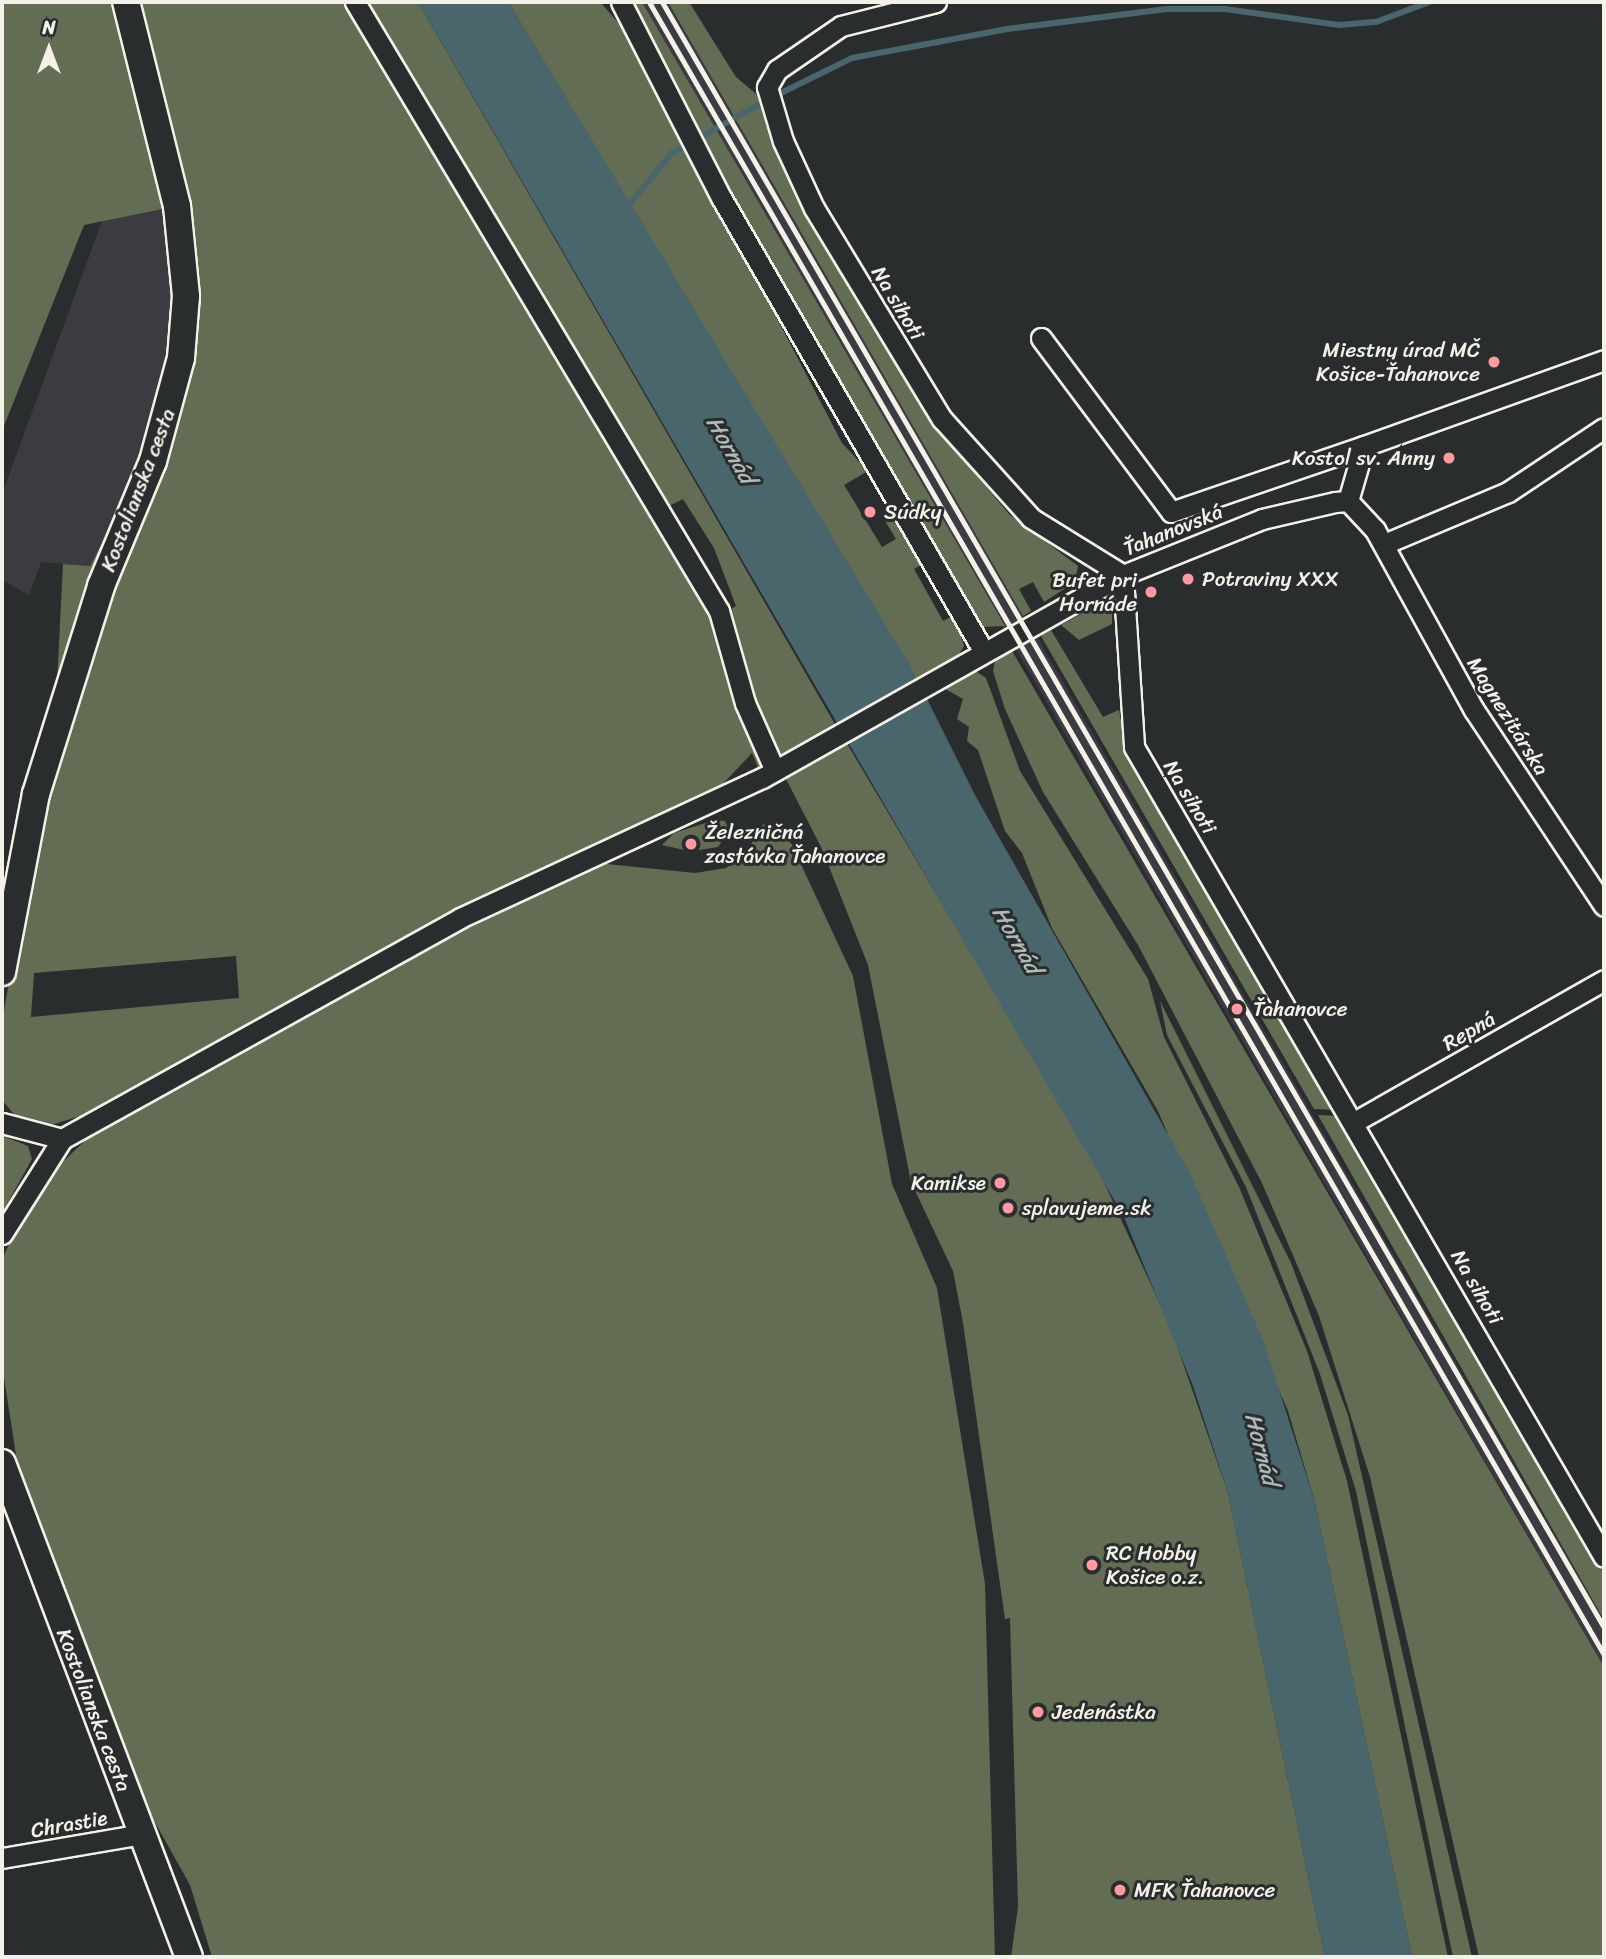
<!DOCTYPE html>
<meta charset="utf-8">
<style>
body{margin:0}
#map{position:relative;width:1606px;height:1959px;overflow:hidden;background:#2a2d2e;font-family:Sriracha,sans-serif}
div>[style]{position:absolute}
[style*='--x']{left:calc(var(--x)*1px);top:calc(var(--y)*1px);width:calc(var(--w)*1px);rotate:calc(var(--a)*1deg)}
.built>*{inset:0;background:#3b3b41}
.green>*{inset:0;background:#636d53}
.water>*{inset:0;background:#48666b}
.stream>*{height:6px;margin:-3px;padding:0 3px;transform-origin:3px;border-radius:3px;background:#48666b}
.roads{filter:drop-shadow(2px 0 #f4f1e8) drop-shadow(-2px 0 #f4f1e8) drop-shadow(0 2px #f4f1e8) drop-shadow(0 -2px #f4f1e8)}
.street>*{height:19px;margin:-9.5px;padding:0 9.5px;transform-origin:9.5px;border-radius:9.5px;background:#2a2d2e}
.secondary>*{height:26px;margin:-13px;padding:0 13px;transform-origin:13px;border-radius:13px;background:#2a2d2e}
.rail>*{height:5px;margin:-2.5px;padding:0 2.5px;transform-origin:2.5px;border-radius:2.5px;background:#f4f1e8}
.dots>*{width:19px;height:19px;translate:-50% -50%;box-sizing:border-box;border:4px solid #2a2d2e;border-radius:50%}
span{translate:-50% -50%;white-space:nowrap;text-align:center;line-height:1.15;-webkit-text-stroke:6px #2a2d2e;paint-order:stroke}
.street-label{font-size:21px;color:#f4f1e8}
.poi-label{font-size:21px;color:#f4f1e8}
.right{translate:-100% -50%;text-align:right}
.left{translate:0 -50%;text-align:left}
.water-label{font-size:23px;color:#afb9b6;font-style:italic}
.frame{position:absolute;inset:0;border:4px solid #f4f1e8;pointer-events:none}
.north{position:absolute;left:14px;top:14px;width:70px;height:70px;-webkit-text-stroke:5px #2a2d2e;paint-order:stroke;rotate:0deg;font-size:19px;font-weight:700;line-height:28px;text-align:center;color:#f4f1e8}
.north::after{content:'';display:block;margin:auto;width:24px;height:32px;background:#f4f1e8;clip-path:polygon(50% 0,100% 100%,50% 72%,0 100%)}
</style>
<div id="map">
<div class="built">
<i style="clip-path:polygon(642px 2px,668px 2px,728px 101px,1604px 1620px,1604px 1667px)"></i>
<i style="clip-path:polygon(161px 168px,177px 336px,132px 486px,90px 566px,41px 562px,29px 595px,2px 580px,2px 494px,116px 183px)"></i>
</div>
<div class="green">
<i style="clip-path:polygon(2px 2px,126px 2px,177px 206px,84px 225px,2px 431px)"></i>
<i style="clip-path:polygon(evenodd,135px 2px,348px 2px,702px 593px,761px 757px,759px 770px,752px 753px,717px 790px,685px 807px,493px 891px,80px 1116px,45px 1127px,19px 1120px,2px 1100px,2px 1023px,24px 892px,73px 699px,168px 445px,179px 170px,173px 128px,135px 2px,236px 956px,239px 998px,31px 1017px,34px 973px,236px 956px)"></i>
<i style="clip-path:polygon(363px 2px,418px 2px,836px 726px,780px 758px,772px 753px,724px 613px,736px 606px,714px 548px,683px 499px,667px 507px)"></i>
<i style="clip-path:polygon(508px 2px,600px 2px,629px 35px,842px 443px,868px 471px,844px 485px,882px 547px,896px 539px,881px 514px,905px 529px,926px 562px,914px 569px,943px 621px,955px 615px,964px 646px,956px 659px,917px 680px)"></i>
<i style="clip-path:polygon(627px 2px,642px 2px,1005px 626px,980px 627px,770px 272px)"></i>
<i style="clip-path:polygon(668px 2px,689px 2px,736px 77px,761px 98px,778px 152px,810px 217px,941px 433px,1009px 514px,1078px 566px,1075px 582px,1044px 602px,1033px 582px,1019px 589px,1031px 611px,1023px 616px)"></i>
<i style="clip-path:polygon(132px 486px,59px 681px,57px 682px,63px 564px,90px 566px)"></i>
<i style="clip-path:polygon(1103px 602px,1112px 607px,1112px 624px,1079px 640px,1061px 625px)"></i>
<i style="clip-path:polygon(1051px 630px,1103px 717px,1119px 710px,1126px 748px,1337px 1110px,1314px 1109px,1041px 636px)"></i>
<i style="clip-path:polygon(1012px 651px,1604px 1667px,1604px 1957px,1479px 1957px,1370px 1477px,1319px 1316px,1262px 1183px,1138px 945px,1043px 792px,1005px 709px,993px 671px,995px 661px)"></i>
<i style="clip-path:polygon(974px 670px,986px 678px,1020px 771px,1148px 979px,1164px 1037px,1239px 1187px,1307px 1351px,1347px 1481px,1448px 1957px,1412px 1957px,1314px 1499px,1288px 1411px,1158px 1111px,1052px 928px,1022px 853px,1005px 831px,978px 750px,967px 741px,969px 727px,957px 719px,963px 699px,942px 687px)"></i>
<i style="clip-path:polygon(846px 742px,1091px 1154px,1170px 1326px,1228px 1493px,1325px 1957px,1011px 1957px,1018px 1907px,1010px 1618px,1005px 1619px,963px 1323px,953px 1271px,911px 1182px,868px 965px,822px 849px,786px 779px)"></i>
<i style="clip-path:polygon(715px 820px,725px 821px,729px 831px,718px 847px,699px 850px,699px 841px,686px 840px,684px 850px,662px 845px,674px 833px)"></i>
<i style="clip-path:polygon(763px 824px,791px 843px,853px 976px,892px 1184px,937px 1288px,985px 1584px,995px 1957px,212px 1957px,190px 1885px,143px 1801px,18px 1468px,2px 1365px,2px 1260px,20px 1219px,45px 1179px,93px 1133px,503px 906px,597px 863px,695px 873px,726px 868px,746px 853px)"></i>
<i style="clip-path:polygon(1160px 1001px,1291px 1263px,1348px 1415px,1472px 1957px,1453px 1957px,1356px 1491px,1320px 1374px,1246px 1187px,1167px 1035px)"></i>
<i style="clip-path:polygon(1318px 1115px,1341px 1116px,1604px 1574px,1604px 1620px)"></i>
<i style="clip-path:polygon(3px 1136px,28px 1146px,32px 1159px,2px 1213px)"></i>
</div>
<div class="water">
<i style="clip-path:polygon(418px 2px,508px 2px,910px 665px,976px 797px,1190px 1173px,1263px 1340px,1314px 1499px,1412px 1957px,1325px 1957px,1228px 1493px,1193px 1386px,1124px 1217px)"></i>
</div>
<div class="stream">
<i style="--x:779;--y:94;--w:81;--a:-26.3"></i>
<i style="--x:852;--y:58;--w:158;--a:-10.6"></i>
<i style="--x:1007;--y:29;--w:161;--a:-7.1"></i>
<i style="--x:1167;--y:9;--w:58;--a:0"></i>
<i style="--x:1225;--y:9;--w:115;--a:8"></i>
<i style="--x:1339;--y:25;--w:37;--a:-5"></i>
<i style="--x:1376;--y:22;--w:57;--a:-20.7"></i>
<i style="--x:628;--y:206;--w:69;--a:-50.3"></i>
<i style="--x:672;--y:153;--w:103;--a:-29.1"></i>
</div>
<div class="roads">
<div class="street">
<i style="--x:355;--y:2;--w:709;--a:59.13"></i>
<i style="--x:719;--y:611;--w:96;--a:74.2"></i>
<i style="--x:745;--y:703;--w:74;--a:66.2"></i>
<i style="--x:621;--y:2;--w:221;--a:62.9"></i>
<i style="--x:722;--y:199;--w:523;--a:59.96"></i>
<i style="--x:936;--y:2;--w:98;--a:165.8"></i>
<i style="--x:841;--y:26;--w:78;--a:145.5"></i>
<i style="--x:777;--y:70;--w:20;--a:120"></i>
<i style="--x:767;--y:87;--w:56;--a:73.5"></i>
<i style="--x:783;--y:141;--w:74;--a:65.2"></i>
<i style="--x:814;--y:208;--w:247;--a:58.8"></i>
<i style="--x:942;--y:419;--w:133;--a:48"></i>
<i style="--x:1031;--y:518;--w:108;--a:31.8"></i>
<i style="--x:1123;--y:575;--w:172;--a:86.3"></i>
<i style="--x:1134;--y:747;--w:936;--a:59.88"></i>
<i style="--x:1041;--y:338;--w:217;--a:53.2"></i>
<i style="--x:1171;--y:512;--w:204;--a:-18.9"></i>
<i style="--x:1348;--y:501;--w:57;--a:-73.8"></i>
<i style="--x:1364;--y:446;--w:255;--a:-19.7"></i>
<i style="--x:1384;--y:544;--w:134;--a:-22.8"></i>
<i style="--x:1508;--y:492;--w:115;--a:-33.7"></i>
<i style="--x:1356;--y:1121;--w:285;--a:-29.6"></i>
<i style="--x:2;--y:1123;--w:62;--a:14.9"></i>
<i style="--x:2;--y:1234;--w:112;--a:-57.7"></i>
<i style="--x:62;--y:1139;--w:455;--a:-29"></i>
<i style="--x:460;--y:918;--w:333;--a:-24.9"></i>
<i style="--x:762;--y:778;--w:414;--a:-29.4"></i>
<i style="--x:1123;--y:575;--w:150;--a:-21.9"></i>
<i style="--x:1262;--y:519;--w:75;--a:-13.1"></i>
<i style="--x:1335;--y:502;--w:13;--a:-4"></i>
<i style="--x:1348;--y:501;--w:40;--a:47"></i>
<i style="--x:1375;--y:530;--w:205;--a:61.2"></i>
<i style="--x:1474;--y:710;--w:235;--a:56.4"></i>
<i style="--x:2;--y:1858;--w:143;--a:-9.7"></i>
</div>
<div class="secondary">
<i style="--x:2;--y:972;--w:181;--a:-79.2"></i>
<i style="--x:36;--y:794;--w:218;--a:-72.6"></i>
<i style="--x:101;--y:586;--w:135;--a:-67.4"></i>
<i style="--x:153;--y:461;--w:107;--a:-74.8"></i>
<i style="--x:181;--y:358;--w:62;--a:-85.4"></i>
<i style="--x:186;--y:296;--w:90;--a:-95.7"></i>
<i style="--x:177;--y:206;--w:210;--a:-104"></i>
<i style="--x:2;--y:1463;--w:528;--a:69.27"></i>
</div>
</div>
<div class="rail">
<i style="--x:649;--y:2;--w:1909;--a:59.98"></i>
<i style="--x:662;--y:2;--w:1879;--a:59.91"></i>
</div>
<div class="dots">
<i style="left:1494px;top:362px;background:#ff9aa2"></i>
<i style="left:1449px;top:458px;background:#ff9aa2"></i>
<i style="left:870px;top:512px;background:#ff9aa2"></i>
<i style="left:1188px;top:579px;background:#ff9aa2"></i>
<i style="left:1151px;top:592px;background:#ff9aa2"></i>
<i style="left:691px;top:844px;background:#ff9aa2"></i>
<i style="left:1237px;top:1009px;background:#ff9aa2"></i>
<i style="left:1000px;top:1183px;background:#ff9aa2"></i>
<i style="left:1008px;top:1208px;background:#ff9aa2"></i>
<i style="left:1092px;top:1565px;background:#ff9aa2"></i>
<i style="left:1038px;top:1712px;background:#ff9aa2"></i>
<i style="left:1120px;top:1890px;background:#ff9aa2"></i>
</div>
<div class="street-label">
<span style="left:898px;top:303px;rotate:59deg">Na sihoti</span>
<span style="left:138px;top:490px;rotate:-69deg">Kostolianska cesta</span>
<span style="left:1173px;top:530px;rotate:-22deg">Ťahanovská</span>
<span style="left:1508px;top:716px;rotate:58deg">Magnezitárska</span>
<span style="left:1190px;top:797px;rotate:59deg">Na sihoti</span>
<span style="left:1469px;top:1031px;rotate:-30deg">Repná</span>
<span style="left:1477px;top:1287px;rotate:60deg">Na sihoti</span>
<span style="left:94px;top:1710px;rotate:69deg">Kostolianska cesta</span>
<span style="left:69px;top:1824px;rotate:-10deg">Chrastie</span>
</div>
<div class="poi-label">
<span class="right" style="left:1480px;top:362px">Miestny úrad MČ<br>Košice-Ťahanovce</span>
<span class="right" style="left:1435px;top:458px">Kostol sv. Anny</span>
<span class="left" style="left:884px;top:512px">Súdky</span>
<span class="left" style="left:1202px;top:579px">Potraviny XXX</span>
<span class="right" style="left:1137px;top:592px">Bufet pri<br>Hornáde</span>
<span class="left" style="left:705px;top:844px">Železničná<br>zastávka Ťahanovce</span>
<span class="left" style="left:1253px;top:1009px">Ťahanovce</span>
<span class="right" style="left:986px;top:1183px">Kamikse</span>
<span class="left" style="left:1022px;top:1208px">splavujeme.sk</span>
<span class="left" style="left:1106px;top:1565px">RC Hobby<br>Košice o.z.</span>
<span class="left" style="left:1052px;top:1712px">Jedenástka</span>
<span class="left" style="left:1134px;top:1890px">MFK Ťahanovce</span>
</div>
<div class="water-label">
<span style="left:730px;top:450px;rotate:60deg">Hornád</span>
<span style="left:1016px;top:940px;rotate:60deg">Hornád</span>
<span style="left:1261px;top:1449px;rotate:75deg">Hornád</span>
</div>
<div class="frame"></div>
<div class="north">N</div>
</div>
